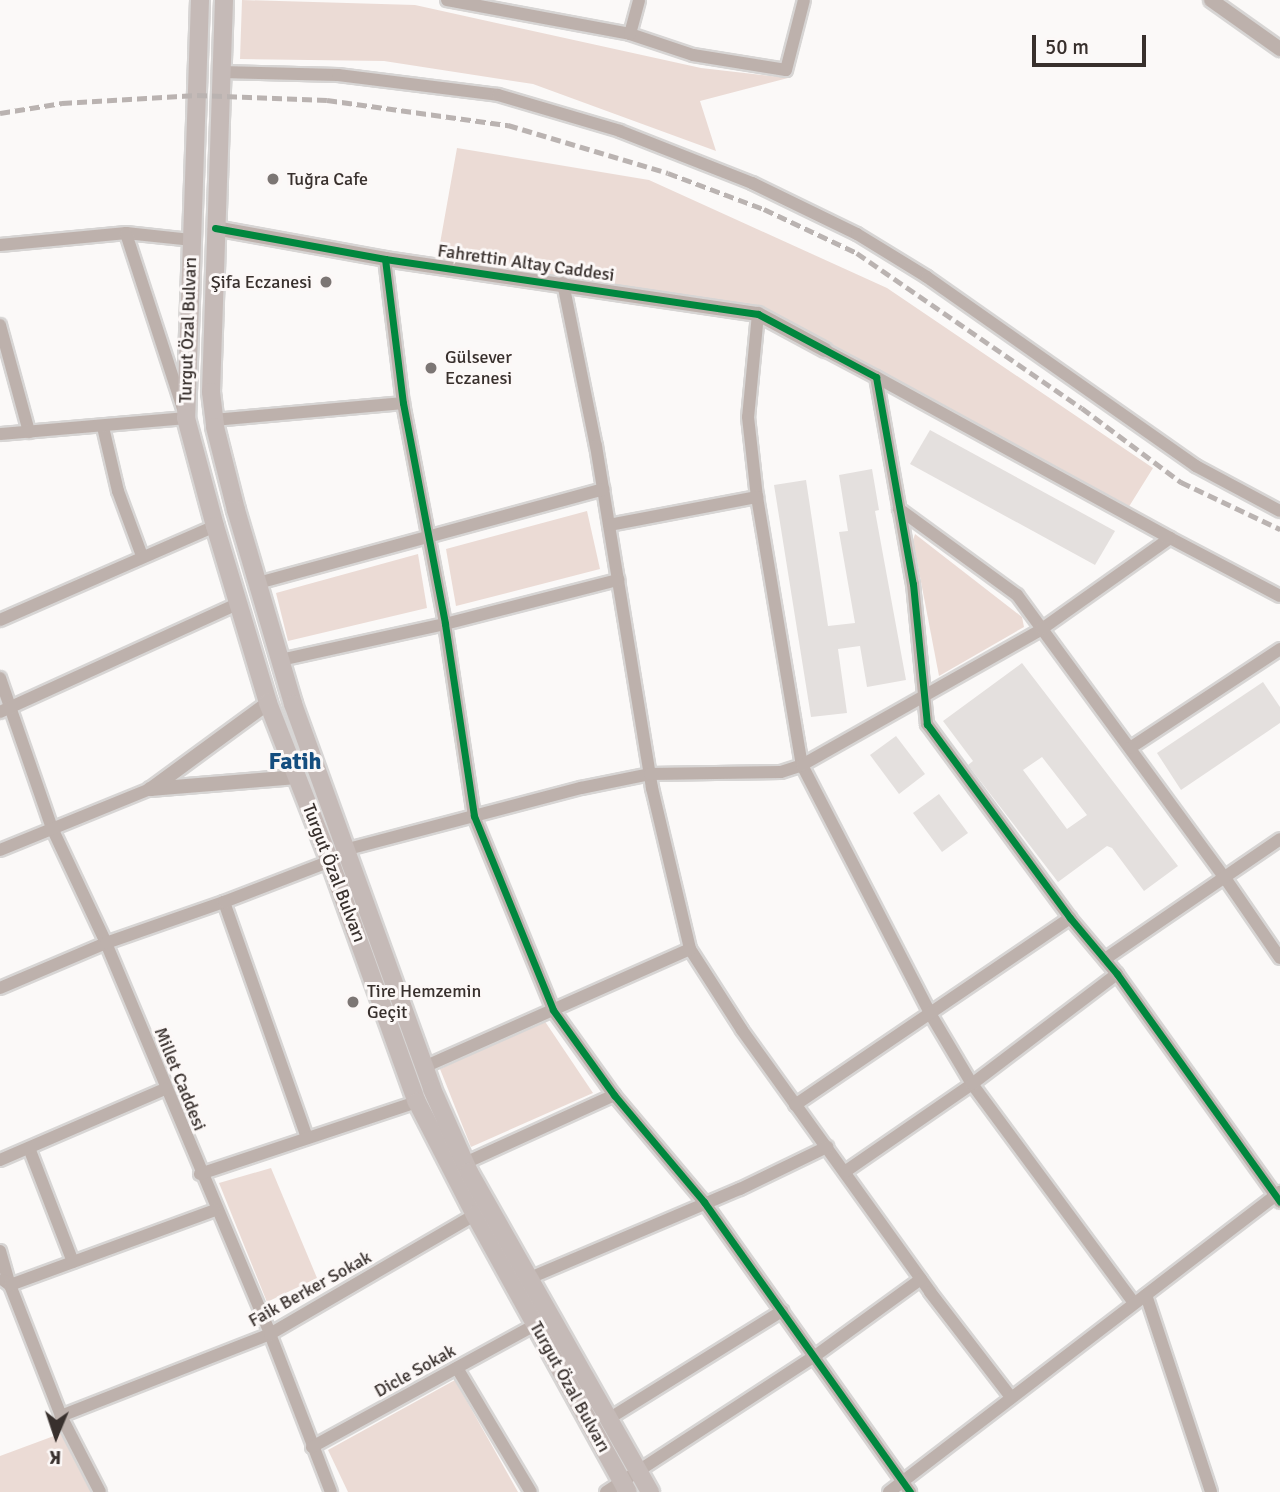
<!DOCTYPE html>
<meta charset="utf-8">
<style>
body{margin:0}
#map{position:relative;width:1280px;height:1492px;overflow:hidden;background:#fbf9f8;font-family:Signika,sans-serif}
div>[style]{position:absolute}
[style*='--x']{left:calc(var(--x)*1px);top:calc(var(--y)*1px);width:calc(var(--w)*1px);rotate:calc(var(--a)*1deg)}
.green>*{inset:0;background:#ebdbd5}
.building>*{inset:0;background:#e4e0de}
.roads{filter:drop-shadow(2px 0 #d7d5d4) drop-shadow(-2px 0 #d7d5d4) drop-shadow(0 2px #d7d5d4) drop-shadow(0 -2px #d7d5d4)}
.minor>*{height:12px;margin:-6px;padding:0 6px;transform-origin:6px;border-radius:6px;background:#bdb1ac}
.tertiary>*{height:14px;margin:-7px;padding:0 7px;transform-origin:7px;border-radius:7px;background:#bdb1ac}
.secondary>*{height:18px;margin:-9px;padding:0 9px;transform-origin:9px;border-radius:9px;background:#c5bab7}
.rail>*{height:4.5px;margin-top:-2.25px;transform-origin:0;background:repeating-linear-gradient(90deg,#bab3b1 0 10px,transparent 0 15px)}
.cycleway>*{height:7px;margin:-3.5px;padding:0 3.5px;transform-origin:3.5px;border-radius:3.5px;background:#00873e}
.dots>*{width:19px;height:19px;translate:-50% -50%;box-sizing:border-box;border:4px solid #fcf8f7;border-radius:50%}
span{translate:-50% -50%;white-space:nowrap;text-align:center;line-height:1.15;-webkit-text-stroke:6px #fcf8f7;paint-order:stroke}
.poi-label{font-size:18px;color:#38302d}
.left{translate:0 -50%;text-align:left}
.right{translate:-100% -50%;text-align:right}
.street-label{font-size:18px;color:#38302d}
.district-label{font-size:24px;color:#154e7f;font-weight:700}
.north{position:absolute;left:21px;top:1401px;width:70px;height:70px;-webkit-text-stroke:5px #fcf8f7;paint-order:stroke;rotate:182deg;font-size:19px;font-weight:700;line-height:28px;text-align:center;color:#38302d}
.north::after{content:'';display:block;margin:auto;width:24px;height:32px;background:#38302d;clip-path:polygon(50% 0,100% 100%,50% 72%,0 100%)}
.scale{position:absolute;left:1032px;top:35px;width:114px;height:32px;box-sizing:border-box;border:4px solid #38302d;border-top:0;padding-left:9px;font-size:21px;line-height:24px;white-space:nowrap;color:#38302d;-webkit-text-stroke:5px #fcf8f7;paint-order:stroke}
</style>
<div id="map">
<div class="green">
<i style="clip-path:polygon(242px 0,415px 5px,701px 68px,788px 78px,700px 101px,716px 151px,533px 84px,384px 61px,240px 59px)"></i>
<i style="clip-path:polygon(457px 148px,649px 180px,887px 288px,1153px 468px,1125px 513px,758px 314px,436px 266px)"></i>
<i style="clip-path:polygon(587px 511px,600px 569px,456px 606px,446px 549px)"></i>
<i style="clip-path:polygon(915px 534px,1022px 617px,1024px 627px,939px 676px,913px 540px)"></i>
<i style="clip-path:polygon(418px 554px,427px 608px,288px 641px,276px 593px)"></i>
<i style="clip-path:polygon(544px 1020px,593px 1093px,471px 1147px,440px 1069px)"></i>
<i style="clip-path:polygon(271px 1168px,317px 1278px,267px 1302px,219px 1183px)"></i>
<i style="clip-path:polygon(455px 1380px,518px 1492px,348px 1492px,328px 1450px)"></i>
<i style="clip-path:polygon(62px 1433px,92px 1492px,0 1492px,0 1456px)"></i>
</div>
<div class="building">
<i style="clip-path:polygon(930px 430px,1115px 531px,1095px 565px,910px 464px)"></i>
<i style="clip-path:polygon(872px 469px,879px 510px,875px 511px,906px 680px,867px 687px,860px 646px,838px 649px,847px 713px,811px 717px,774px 485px,806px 480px,828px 626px,855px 623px,839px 532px,848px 531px,839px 475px)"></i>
<i style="clip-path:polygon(evenodd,1022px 663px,1178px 866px,1144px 891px,1112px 848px,1107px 846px,1058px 882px,968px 765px,973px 761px,943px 721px,1022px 663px,1042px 757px,1087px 815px,1067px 829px,1023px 770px,1042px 757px)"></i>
<i style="clip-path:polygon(1263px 682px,1280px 707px,1280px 723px,1181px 790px,1157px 753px)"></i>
<i style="clip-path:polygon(896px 736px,925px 774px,899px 794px,870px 755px)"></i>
<i style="clip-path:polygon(939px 794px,968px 833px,942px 852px,913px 813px)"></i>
</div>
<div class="roads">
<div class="minor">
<i style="--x:447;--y:0;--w:186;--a:10.5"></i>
<i style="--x:630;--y:34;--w:66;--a:18.4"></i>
<i style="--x:693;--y:55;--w:94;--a:9.2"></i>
<i style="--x:786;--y:70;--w:72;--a:-75.6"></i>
<i style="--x:630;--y:34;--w:35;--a:-75"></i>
<i style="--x:221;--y:72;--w:117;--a:1.5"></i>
<i style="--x:338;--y:75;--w:161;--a:7.1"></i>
<i style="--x:498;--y:95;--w:127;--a:16.4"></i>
<i style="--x:620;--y:131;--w:142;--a:21.5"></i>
<i style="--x:752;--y:183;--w:117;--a:25.9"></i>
<i style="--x:857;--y:234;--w:82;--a:31.6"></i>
<i style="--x:927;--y:277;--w:329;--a:35.1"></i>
<i style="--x:1196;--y:466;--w:95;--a:28.2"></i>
<i style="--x:0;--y:245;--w:127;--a:-5.4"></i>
<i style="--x:126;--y:233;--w:65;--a:6.1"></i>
<i style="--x:385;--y:259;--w:145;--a:82.9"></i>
<i style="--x:403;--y:403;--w:225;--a:79.2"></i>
<i style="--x:445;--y:624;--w:194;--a:81.4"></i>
<i style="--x:474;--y:816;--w:209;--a:67.8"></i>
<i style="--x:553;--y:1010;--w:105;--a:54.3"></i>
<i style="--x:614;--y:1095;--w:140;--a:49.9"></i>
<i style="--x:704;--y:1202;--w:356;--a:54.6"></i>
<i style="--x:563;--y:283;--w:166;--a:78.6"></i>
<i style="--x:596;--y:446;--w:347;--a:80.7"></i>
<i style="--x:652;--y:788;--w:165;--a:76.7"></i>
<i style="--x:690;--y:949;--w:96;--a:57.3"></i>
<i style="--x:742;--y:1030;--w:322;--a:54.3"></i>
<i style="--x:930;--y:1292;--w:133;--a:52.4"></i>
<i style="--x:758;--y:314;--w:103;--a:95.5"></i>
<i style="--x:748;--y:417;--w:81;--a:83.6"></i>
<i style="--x:757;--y:497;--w:272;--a:80.5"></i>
<i style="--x:802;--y:765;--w:281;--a:62.7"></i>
<i style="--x:931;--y:1015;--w:80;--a:59.3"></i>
<i style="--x:972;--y:1084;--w:272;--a:53.5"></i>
<i style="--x:0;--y:325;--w:111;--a:74.8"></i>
<i style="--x:825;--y:350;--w:58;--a:27.9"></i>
<i style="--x:876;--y:377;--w:210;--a:79.9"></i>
<i style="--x:913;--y:584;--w:141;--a:84.3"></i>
<i style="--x:927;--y:724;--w:241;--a:53.6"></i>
<i style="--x:1070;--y:918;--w:73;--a:50"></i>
<i style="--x:1117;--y:974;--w:280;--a:54.4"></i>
<i style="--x:214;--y:420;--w:190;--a:-5.1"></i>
<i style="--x:103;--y:427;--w:66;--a:76.8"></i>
<i style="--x:118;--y:491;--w:69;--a:69.7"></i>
<i style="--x:0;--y:434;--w:187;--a:-4.9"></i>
<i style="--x:186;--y:418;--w:194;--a:-108"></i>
<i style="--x:899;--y:509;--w:146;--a:36.1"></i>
<i style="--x:1017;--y:595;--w:351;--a:53.7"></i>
<i style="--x:1225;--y:878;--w:97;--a:55.5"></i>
<i style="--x:609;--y:525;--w:151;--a:-10.7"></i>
<i style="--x:1170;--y:538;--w:124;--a:27.8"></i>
<i style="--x:258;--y:583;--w:358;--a:-15.2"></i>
<i style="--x:0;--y:620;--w:235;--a:-23.6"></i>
<i style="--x:280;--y:660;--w:169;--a:-12.3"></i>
<i style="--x:445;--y:624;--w:179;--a:-14.3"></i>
<i style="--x:0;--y:678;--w:159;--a:70.9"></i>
<i style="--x:52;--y:828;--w:127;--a:64.8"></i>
<i style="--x:106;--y:943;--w:424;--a:67.2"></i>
<i style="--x:270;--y:1334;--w:169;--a:68.9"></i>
<i style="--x:0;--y:712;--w:263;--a:-24.5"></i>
<i style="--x:1130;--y:748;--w:180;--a:-33.4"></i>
<i style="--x:348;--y:849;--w:241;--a:-14.7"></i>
<i style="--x:581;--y:788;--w:70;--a:-11.5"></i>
<i style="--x:650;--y:774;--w:131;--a:-0.9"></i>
<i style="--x:781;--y:772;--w:22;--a:-18"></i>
<i style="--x:802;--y:765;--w:276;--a:-29.5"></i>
<i style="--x:1042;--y:629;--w:157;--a:-35.4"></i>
<i style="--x:1170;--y:538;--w:335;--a:-151.3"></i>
<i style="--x:0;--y:850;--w:162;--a:-22.1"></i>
<i style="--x:224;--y:902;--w:250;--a:70.6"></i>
<i style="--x:1105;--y:959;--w:212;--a:-34.4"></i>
<i style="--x:0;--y:988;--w:115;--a:-23"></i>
<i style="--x:106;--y:943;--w:125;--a:-19.2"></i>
<i style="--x:224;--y:902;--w:114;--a:-21.1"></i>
<i style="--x:424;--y:1067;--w:291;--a:-23.9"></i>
<i style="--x:795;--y:1105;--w:333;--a:-34.2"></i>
<i style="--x:29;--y:1148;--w:122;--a:68.9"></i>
<i style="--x:0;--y:1160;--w:180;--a:-23.3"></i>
<i style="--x:465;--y:1163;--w:164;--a:-24.5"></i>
<i style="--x:846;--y:1171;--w:153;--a:-34.6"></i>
<i style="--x:972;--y:1084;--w:182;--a:-37.2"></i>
<i style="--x:200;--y:1174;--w:229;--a:-18.4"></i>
<i style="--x:0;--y:1251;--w:35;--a:74"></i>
<i style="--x:10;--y:1285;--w:141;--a:68.7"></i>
<i style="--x:61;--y:1416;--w:85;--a:62.8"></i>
<i style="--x:530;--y:1278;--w:228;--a:-23"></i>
<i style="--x:740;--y:1189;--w:97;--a:-25.8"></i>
<i style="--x:3;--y:1280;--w:9;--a:36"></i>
<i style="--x:10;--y:1285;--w:218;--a:-20.1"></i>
<i style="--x:1146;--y:1295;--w:207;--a:71.7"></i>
<i style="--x:457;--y:1368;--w:144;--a:59.2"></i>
<i style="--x:61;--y:1416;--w:225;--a:-21.4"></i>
<i style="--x:270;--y:1334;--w:243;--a:-30.2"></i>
<i style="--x:610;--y:1418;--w:203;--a:-31.9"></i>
<i style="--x:312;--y:1447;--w:254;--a:-28.7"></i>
<i style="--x:606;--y:1492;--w:249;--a:-33.1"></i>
<i style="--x:815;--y:1356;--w:131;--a:-36"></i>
<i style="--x:889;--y:1492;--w:493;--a:-37.5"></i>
</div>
<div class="tertiary">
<i style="--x:1211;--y:0;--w:85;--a:35.4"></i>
<i style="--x:215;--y:228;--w:173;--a:10.3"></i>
<i style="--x:385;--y:259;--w:377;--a:8.4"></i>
<i style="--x:758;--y:314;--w:76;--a:28.2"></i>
<i style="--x:150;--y:789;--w:147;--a:-4.7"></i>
<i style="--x:151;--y:789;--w:145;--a:-36.3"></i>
</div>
<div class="secondary">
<i style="--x:200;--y:0;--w:418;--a:91.9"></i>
<i style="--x:186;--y:418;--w:112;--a:75"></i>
<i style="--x:215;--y:526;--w:185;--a:73.3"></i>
<i style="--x:268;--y:703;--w:170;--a:68.6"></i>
<i style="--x:330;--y:861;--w:256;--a:70.2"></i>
<i style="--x:417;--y:1102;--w:127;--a:62.8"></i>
<i style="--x:475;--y:1215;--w:316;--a:61.1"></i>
<i style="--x:224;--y:0;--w:392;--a:91.9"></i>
<i style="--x:211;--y:392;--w:35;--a:83"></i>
<i style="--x:215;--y:427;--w:86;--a:75.8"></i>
<i style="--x:236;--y:510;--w:202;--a:73.6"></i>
<i style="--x:293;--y:704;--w:409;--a:70.1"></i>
<i style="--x:432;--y:1089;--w:91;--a:66"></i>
<i style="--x:469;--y:1172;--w:368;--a:60.5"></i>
</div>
</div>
<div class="rail">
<i style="--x:0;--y:113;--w:63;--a:-9.2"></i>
<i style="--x:62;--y:103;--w:135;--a:-3.4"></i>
<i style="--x:197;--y:95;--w:130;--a:2.2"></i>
<i style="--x:327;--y:100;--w:183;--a:7.9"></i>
<i style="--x:508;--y:125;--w:167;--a:16.7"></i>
<i style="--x:668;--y:173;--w:103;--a:20.6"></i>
<i style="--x:764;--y:209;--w:103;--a:25.3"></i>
<i style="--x:857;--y:253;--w:273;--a:34.6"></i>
<i style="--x:1082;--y:408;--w:124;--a:36.8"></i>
<i style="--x:1181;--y:482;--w:110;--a:25.4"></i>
</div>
<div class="cycleway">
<i style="--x:215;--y:228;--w:173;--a:10.3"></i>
<i style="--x:385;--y:259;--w:377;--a:8.4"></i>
<i style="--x:758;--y:314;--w:134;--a:28.1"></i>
<i style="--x:876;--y:377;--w:210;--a:79.9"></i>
<i style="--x:913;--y:584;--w:141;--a:84.3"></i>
<i style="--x:927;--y:724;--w:241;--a:53.6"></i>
<i style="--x:1070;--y:918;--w:73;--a:50"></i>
<i style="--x:1117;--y:974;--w:280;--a:54.4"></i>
<i style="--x:385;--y:259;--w:145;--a:82.9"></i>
<i style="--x:403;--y:403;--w:225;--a:79.2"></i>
<i style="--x:445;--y:624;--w:194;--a:81.4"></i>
<i style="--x:474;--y:816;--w:209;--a:67.8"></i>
<i style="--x:553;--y:1010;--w:105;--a:54.3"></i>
<i style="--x:614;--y:1095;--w:140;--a:49.9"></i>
<i style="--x:704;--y:1202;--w:356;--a:54.6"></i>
</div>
<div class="dots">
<i style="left:273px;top:179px;background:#7c7674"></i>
<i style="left:326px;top:282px;background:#7c7674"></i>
<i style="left:431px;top:368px;background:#7c7674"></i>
<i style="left:353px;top:1002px;background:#7c7674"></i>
</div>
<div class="poi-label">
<span class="left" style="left:287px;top:179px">Tuğra Cafe</span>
<span class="right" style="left:312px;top:282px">Şifa Eczanesi</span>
<span class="left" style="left:445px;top:368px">Gülsever<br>Eczanesi</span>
<span class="left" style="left:367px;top:1002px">Tire Hemzemin<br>Geçit</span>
</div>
<div class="street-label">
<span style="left:526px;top:263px;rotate:8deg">Fahrettin Altay Caddesi</span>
<span style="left:188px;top:330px;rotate:-88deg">Turgut Özal Bulvarı</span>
<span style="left:334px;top:873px;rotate:69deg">Turgut Özal Bulvarı</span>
<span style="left:180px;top:1079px;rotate:68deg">Millet Caddesi</span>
<span style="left:310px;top:1289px;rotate:-29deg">Faik Berker Sokak</span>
<span style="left:415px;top:1371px;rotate:-29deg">Dicle Sokak</span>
<span style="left:570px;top:1387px;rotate:61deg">Turgut Özal Bulvarı</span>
</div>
<div class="district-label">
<span style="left:295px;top:762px">Fatih</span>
</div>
<div class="north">K</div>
<div class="scale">50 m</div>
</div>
